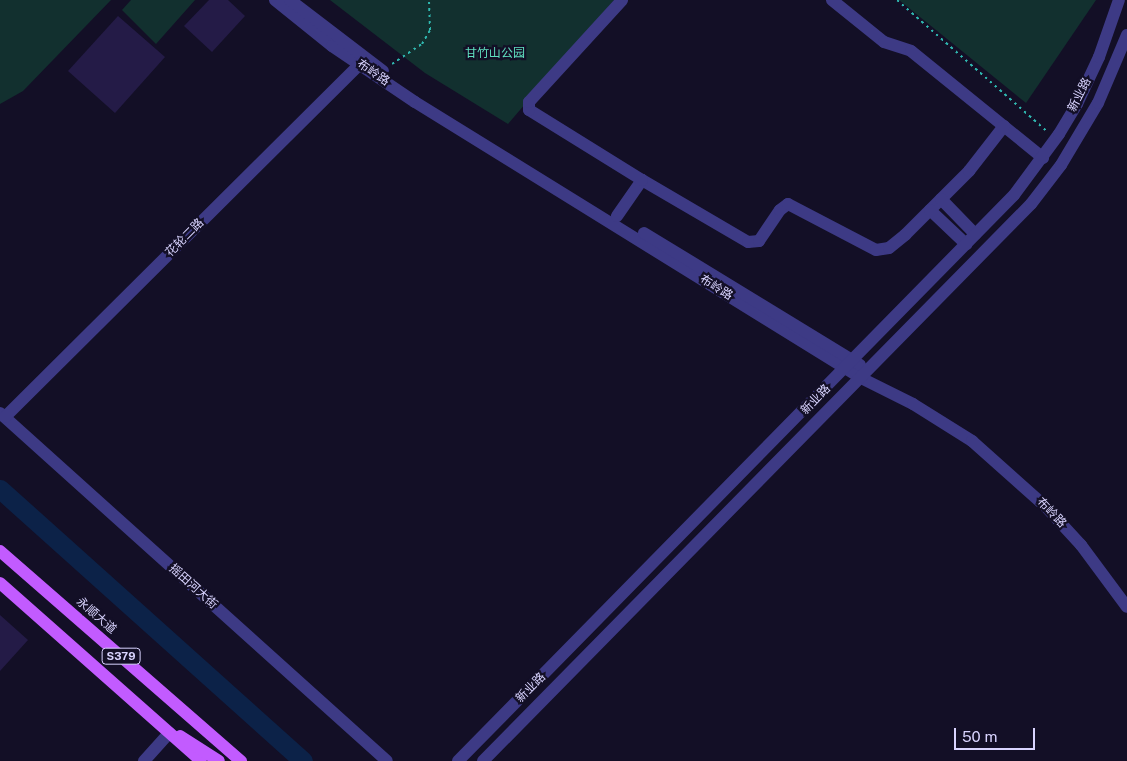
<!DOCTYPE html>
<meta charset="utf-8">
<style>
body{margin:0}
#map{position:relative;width:1127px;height:761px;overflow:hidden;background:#130f26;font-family:"Public Sans","Noto Sans SC",sans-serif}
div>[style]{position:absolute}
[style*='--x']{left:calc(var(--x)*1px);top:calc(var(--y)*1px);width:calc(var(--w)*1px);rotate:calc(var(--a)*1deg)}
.green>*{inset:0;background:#12302f}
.river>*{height:19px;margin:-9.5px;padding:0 9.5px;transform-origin:9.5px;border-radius:9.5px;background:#0c2248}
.building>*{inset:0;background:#241b47}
.path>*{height:2px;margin-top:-1px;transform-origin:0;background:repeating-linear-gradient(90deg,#2fb8b0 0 2.5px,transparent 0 6.5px)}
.minor>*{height:12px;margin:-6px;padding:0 6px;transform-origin:6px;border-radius:6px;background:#3d3a85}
.major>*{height:12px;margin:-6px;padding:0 6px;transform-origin:6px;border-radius:6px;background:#c25bff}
span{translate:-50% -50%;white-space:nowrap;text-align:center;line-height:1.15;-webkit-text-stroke:4.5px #130f26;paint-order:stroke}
.shield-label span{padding:1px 4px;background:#130f26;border:1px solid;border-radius:4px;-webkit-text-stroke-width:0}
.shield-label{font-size:11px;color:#d9d4ff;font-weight:700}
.park-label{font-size:12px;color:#5fe0c0}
.street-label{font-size:12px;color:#d9d4ff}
.scale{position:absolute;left:954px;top:728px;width:81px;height:22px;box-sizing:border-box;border:2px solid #d9d4ff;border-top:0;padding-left:6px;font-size:15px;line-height:18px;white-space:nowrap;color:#d9d4ff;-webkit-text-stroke:4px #130f26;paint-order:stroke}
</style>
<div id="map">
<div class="green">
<i style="clip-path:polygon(0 0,111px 0,23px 91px,0 104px)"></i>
<i style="clip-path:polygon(131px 0,195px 0,156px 44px,122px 10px)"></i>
<i style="clip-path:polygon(330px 0,614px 0,508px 124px,425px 73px)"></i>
<i style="clip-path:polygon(899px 0,1096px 0,1026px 103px)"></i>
</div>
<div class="river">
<i style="--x:0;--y:489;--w:407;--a:41.9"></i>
</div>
<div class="building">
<i style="clip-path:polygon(209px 0,228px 0,245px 16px,212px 52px,184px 26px)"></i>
<i style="clip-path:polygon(118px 16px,165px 57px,115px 113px,68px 71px)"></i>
<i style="clip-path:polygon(0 615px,28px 640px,0 671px)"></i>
</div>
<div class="path">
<i style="--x:897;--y:0;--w:201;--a:41.2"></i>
<i style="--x:392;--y:64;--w:36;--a:-34"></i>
<i style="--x:422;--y:44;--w:16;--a:-60"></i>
<i style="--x:430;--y:30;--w:30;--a:-92"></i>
</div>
<div class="minor">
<i style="--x:275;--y:0;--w:73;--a:38.9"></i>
<i style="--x:332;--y:46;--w:100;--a:34"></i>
<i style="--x:415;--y:102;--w:524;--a:31.75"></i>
<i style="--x:861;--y:378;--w:58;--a:26.6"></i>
<i style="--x:913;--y:404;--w:70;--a:32.1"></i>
<i style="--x:972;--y:441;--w:99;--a:41.7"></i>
<i style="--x:1046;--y:507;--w:52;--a:47.4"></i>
<i style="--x:1081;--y:545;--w:77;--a:53.4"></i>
<i style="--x:290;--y:0;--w:117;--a:37.4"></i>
<i style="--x:832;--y:0;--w:67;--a:38.9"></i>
<i style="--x:884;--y:42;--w:28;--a:18"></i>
<i style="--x:911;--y:51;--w:170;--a:39"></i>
<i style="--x:642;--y:180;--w:123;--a:30.3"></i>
<i style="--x:748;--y:242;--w:11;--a:-5"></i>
<i style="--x:759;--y:241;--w:37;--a:-56"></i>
<i style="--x:780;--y:210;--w:10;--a:-37"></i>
<i style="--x:788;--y:204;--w:99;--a:27.6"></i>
<i style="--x:876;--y:250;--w:13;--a:-9"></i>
<i style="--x:889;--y:248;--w:21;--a:-39"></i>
<i style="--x:905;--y:235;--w:91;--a:-45"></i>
<i style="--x:969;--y:171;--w:57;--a:-52.1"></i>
<i style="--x:941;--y:199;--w:49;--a:45.8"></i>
<i style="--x:930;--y:210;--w:50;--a:43.4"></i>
<i style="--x:617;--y:216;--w:44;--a:-55.2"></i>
<i style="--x:642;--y:180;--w:133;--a:-148.2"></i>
<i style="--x:529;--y:110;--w:8;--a:-90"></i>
<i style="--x:529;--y:102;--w:138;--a:-47.6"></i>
<i style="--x:644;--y:233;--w:253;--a:31.4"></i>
<i style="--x:0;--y:413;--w:520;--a:41.96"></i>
<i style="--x:5;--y:417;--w:506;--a:-44.84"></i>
<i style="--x:144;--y:761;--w:38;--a:-48"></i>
<i style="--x:458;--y:761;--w:793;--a:-45.51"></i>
<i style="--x:1014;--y:195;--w:76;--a:-53.6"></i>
<i style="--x:1059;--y:134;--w:35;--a:-59"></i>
<i style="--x:1077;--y:104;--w:52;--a:-64.9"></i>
<i style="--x:1099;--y:57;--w:60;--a:-70.7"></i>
<i style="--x:483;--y:761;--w:781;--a:-45.47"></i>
<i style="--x:1031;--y:204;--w:49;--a:-52.4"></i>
<i style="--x:1061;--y:165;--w:72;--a:-59.2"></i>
<i style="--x:1098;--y:103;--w:74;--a:-66.9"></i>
</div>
<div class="major">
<i style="--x:0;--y:551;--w:320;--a:41.1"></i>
<i style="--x:0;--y:583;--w:268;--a:41.5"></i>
<i style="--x:180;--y:736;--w:46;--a:32.7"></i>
</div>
<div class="shield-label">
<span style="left:121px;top:656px">S379</span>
</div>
<div class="park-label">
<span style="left:495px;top:54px">甘竹山公园</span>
</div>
<div class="street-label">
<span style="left:373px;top:73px;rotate:34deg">布岭路</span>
<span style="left:1080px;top:95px;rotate:-63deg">新业路</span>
<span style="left:185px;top:238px;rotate:-45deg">花轮二路</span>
<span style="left:716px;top:288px;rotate:32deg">布岭路</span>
<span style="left:816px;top:400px;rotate:-46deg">新业路</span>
<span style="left:1051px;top:513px;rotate:46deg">布岭路</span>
<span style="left:193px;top:587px;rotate:42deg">摇田河大街</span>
<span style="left:96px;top:616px;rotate:41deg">永顺大道</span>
<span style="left:531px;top:688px;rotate:-45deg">新业路</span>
</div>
<div class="scale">50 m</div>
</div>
